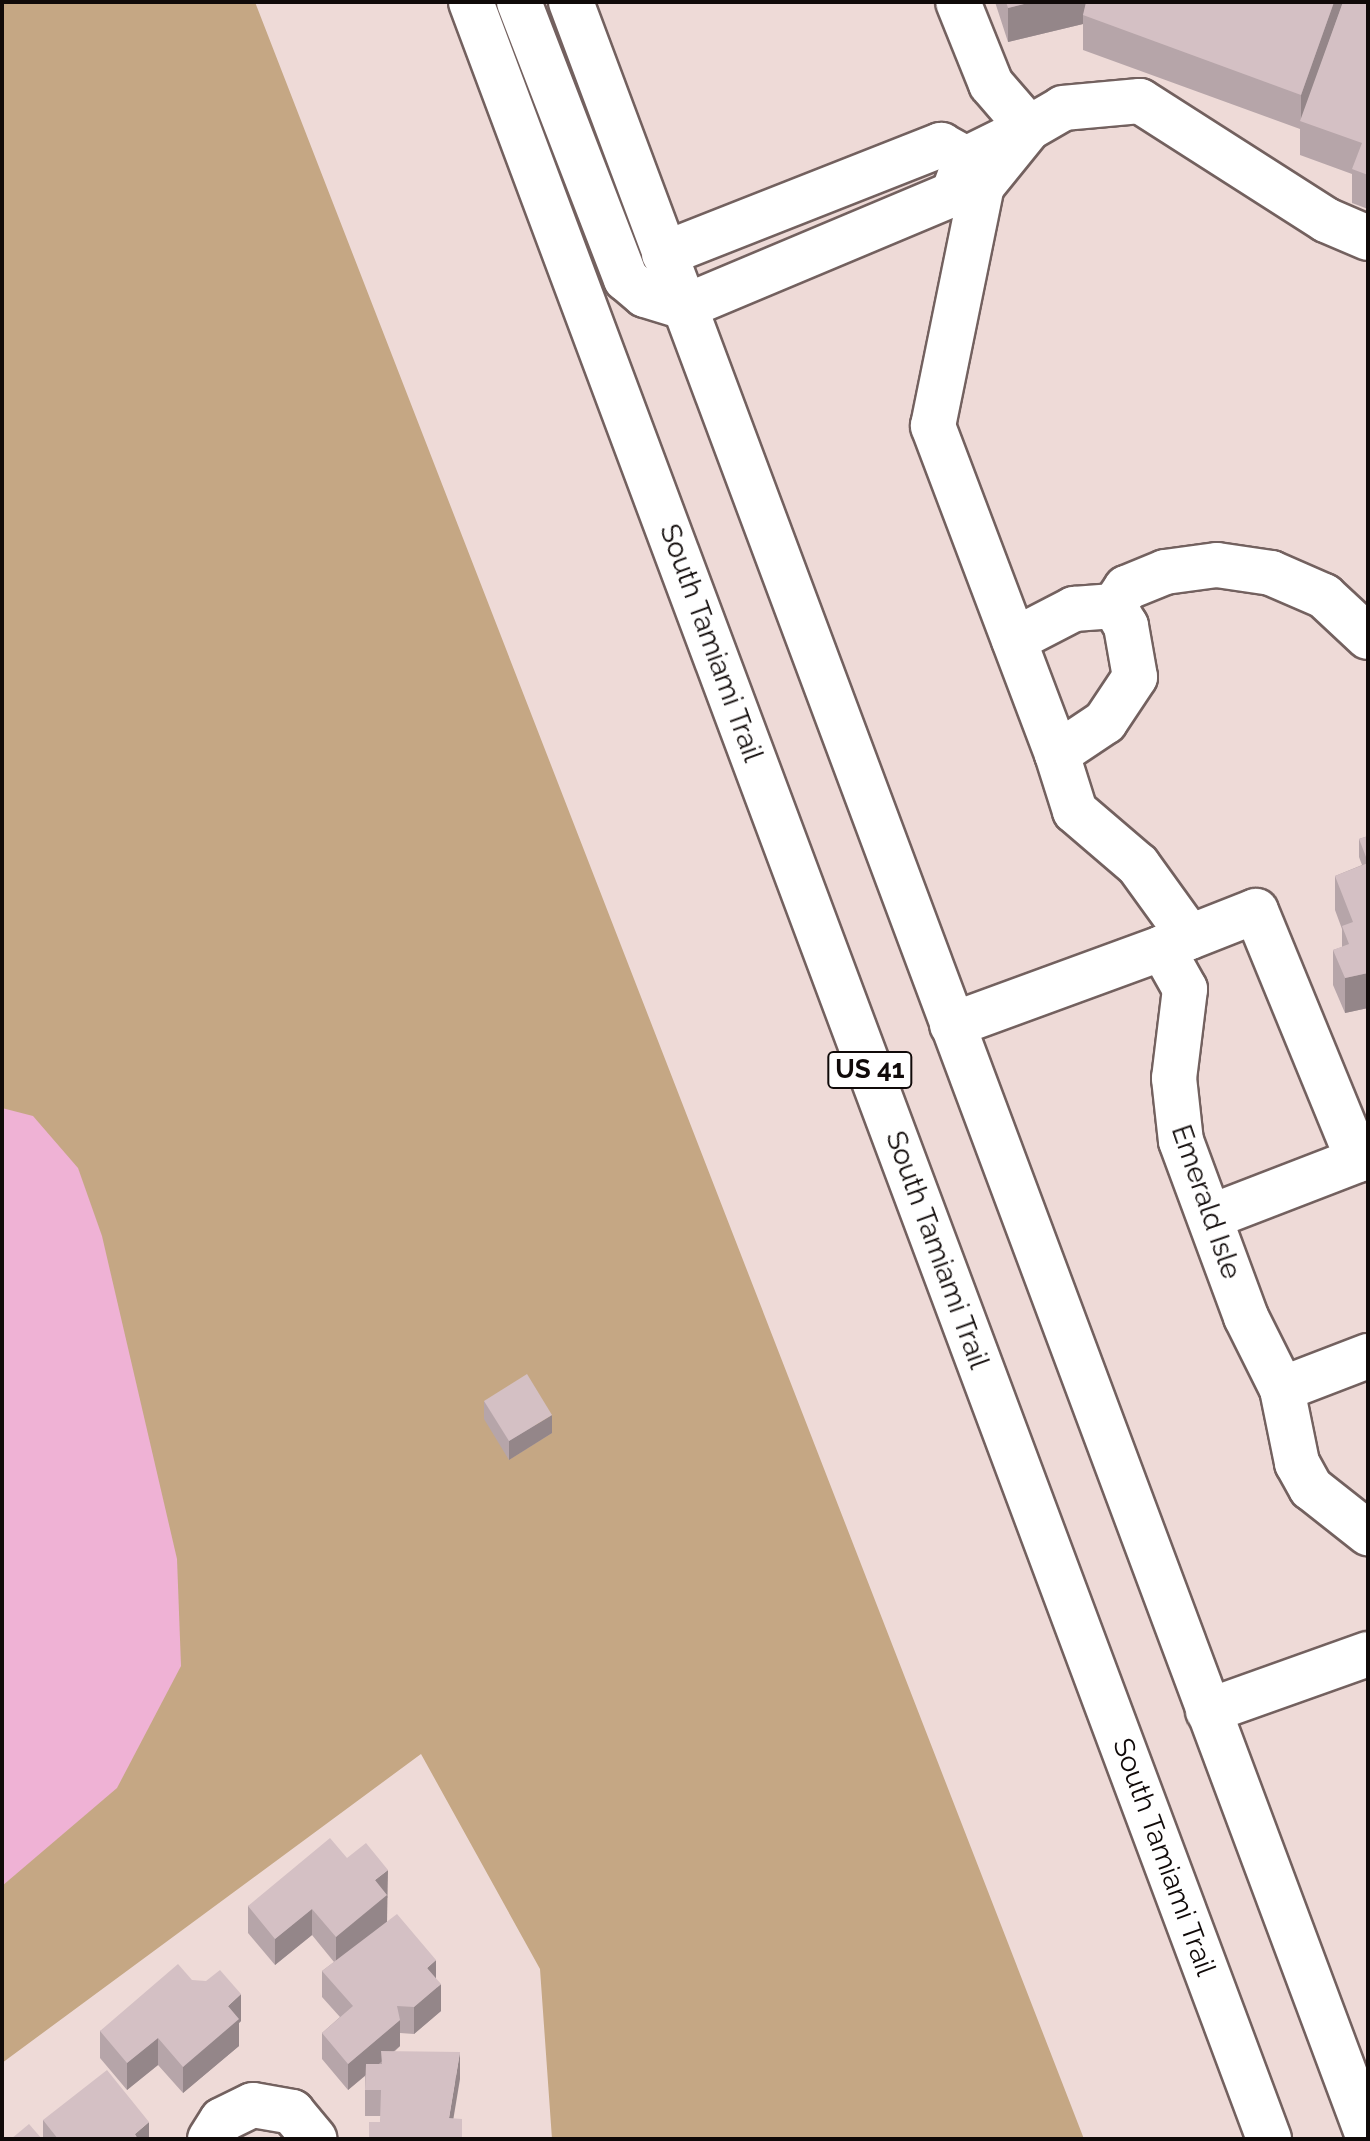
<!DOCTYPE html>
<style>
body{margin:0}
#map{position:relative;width:1370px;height:2141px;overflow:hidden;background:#eedad7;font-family:Raleway,sans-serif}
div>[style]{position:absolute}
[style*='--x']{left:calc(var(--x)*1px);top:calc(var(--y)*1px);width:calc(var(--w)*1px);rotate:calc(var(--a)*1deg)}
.green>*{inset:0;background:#c5a784}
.water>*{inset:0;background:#efb2d5}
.roads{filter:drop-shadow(2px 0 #73615f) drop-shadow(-2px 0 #73615f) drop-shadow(0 2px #73615f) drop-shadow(0 -2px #73615f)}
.minor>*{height:44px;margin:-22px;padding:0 22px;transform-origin:22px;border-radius:22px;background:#fff}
.major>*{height:44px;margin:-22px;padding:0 22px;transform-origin:22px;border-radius:22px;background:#fff}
.wall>*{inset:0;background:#b6a5a9}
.shaded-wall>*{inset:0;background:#948689}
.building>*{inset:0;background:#d4c0c4}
span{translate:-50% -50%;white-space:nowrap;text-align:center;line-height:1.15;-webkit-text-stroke:7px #fff;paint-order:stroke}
.shield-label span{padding:2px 6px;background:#fff;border:2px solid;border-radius:6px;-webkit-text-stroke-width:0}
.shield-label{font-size:26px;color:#100a09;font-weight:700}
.street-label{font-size:28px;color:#100a09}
.frame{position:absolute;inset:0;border:4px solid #100a09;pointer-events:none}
</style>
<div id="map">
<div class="green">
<i style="clip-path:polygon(2px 2px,255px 2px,1084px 2139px,552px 2139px,540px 1969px,421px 1754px,2px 2063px)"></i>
</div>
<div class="water">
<i style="clip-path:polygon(2px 1108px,33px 1116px,78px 1168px,102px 1236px,177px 1559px,181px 1666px,117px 1788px,2px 1886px)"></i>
</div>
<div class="roads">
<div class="minor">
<i style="--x:664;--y:254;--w:298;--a:-21.5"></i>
<i style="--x:941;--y:145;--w:29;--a:29"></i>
<i style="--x:684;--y:307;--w:292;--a:-22.8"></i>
<i style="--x:953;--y:194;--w:37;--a:-70"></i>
<i style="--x:966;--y:159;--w:70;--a:-26.2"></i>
<i style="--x:1029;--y:128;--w:58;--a:-130.8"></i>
<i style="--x:991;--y:84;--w:88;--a:-111.9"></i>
<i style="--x:1014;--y:640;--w:68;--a:-27.3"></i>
<i style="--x:1074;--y:609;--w:40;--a:-4.3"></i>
<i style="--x:1057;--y:754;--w:351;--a:-110.7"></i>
<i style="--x:933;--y:426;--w:245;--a:-78.5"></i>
<i style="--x:982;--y:186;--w:75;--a:-51"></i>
<i style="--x:1029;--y:128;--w:39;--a:-30"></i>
<i style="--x:1063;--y:108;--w:77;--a:-5.2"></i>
<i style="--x:1140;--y:101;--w:221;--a:32.6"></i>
<i style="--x:1326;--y:220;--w:46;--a:23.2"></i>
<i style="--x:1190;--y:937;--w:89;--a:-125.8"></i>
<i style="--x:1138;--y:865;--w:83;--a:-139.4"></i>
<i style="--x:1075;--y:811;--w:60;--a:-107.5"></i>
<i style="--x:1057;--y:754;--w:58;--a:-33.7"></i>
<i style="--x:1105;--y:722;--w:54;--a:-56.3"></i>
<i style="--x:1135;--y:677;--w:52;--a:-100"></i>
<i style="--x:1126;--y:626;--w:23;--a:-121"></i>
<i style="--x:1114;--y:606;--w:22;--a:-56"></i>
<i style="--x:1126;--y:588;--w:42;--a:-22.3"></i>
<i style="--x:1165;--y:572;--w:52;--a:-7.7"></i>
<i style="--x:1217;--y:565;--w:55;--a:8.4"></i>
<i style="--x:1271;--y:573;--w:58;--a:23.5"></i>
<i style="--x:1324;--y:596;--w:60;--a:43"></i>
<i style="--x:1162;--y:948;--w:101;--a:-21.5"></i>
<i style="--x:1256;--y:911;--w:269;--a:67.7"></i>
<i style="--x:952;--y:1025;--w:224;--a:-20.1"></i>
<i style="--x:1162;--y:948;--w:47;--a:60.7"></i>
<i style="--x:1185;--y:989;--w:90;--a:97"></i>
<i style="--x:1174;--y:1078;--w:63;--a:83.7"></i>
<i style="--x:1181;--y:1141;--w:188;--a:69.7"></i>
<i style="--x:1246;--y:1317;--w:80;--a:63.4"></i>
<i style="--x:1282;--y:1389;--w:76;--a:78.5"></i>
<i style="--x:1297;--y:1463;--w:29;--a:61"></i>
<i style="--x:1311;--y:1488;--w:73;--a:38.3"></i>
<i style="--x:1210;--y:1217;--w:169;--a:-21.1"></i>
<i style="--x:1282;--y:1389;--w:92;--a:-21"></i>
<i style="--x:1208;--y:1711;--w:170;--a:-19.6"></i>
<i style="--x:210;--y:2139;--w:22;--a:-58"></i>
<i style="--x:222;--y:2120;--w:34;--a:-26"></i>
<i style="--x:253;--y:2105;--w:40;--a:10"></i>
<i style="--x:292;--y:2112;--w:35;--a:50"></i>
</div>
<div class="major">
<i style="--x:471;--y:2;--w:2281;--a:69.52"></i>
<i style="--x:519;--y:2;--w:297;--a:68.9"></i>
<i style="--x:626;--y:279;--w:25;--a:40"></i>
<i style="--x:645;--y:295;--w:41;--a:17.1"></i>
<i style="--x:571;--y:2;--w:2278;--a:69.52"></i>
</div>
</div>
<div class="wall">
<i style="clip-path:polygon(995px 2px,1368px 2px,1368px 209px,1352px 203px,1352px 174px,1300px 155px,1300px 129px,1083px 50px,1083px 24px,1008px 42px)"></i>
<i style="clip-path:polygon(1368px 836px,1368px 1008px,1345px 1013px,1333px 985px,1333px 950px,1342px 947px,1342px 929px,1335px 910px,1335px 876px,1362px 865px,1359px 857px,1359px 839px)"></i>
<i style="clip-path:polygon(484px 1401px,552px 1433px,509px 1460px,484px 1419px)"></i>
<i style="clip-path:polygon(347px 1858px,388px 1897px,387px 1898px,387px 1922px,436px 1979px,441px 2011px,414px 2034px,400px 2033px,400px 2046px,394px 2052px,460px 2079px,380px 2122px,381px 2116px,365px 2116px,365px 2076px,348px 2090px,322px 2059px,322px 2033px,340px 2017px,322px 1997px,322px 1971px,334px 1962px,312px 1935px,275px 1965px,248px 1933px,248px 1906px)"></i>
<i style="clip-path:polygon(192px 1980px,241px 2021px,239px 2023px,239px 2046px,183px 2093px,158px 2065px,127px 2090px,100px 2058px,100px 2031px)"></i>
<i style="clip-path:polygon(43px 2120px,149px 2139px,43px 2139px)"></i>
</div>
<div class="shaded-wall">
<i style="clip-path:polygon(1032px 2px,1089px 2px,1083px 15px,1083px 24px,1008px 42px,1008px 8px)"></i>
<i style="clip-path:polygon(1334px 2px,1343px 2px,1301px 121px,1301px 95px)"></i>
<i style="clip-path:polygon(1368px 973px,1368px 1008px,1345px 1013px,1345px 978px)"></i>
<i style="clip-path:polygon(552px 1415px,552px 1433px,509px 1460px,509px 1441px)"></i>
<i style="clip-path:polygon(388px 1870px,387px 1922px,336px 1964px,336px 1937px,375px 1880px)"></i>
<i style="clip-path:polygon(312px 1909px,312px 1935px,275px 1965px,275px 1939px)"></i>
<i style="clip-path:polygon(436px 1960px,436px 1987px,427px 1968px)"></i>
<i style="clip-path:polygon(441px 1984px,441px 2011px,414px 2034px,414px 2007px)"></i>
<i style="clip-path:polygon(241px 1994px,241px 2021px,239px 2023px,239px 2046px,183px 2093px,183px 2067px,228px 2006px)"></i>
<i style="clip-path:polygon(400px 2020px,400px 2046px,348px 2090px,348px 2064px)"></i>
<i style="clip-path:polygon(158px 2038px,158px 2065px,127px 2090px,127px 2063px)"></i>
<i style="clip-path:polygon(460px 2052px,460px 2079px,450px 2139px,449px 2118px)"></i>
<i style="clip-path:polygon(149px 2122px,149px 2139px,135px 2139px,135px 2134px)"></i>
</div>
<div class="building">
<i style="clip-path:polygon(1006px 2px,1032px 2px,1008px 8px)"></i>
<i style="clip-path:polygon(1086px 2px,1334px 2px,1301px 95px,1083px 15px)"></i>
<i style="clip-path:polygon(1343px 2px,1368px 2px,1368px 175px,1352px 169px,1362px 143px,1300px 121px)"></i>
<i style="clip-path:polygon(1368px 836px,1368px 862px,1359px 839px)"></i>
<i style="clip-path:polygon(1368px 863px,1368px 973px,1345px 978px,1333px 950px,1349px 944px,1342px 926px,1353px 922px,1335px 876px)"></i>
<i style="clip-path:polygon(527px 1374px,552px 1415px,509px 1441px,484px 1401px)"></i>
<i style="clip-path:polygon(330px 1838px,347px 1858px,366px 1843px,388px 1870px,375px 1880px,387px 1895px,336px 1937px,312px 1909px,275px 1939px,248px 1906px)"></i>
<i style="clip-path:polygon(397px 1914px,436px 1960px,427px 1968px,441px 1984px,414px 2007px,397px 2006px,400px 2020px,348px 2064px,322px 2033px,353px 2006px,322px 1971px)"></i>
<i style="clip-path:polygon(178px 1964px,192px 1980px,206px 1981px,220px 1970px,241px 1994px,228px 2006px,239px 2019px,183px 2067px,158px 2038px,127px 2063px,100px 2031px)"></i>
<i style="clip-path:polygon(381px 2051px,460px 2052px,449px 2118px,462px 2119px,462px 2139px,369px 2139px,369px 2122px,380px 2122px,381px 2090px,365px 2090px,366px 2064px,382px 2064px)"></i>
<i style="clip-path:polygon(107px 2070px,149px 2122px,135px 2134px,138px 2139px,58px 2139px,43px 2120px)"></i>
<i style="clip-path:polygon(29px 2124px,42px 2139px,11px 2139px)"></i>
</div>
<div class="shield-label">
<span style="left:870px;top:1070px">US 41</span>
</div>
<div class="street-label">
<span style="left:711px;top:643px;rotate:70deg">South Tamiami Trail</span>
<span style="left:1206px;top:1202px;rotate:71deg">Emerald Isle</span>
<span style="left:937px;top:1250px;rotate:70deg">South Tamiami Trail</span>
<span style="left:1164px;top:1857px;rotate:70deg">South Tamiami Trail</span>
</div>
<div class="frame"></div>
</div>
